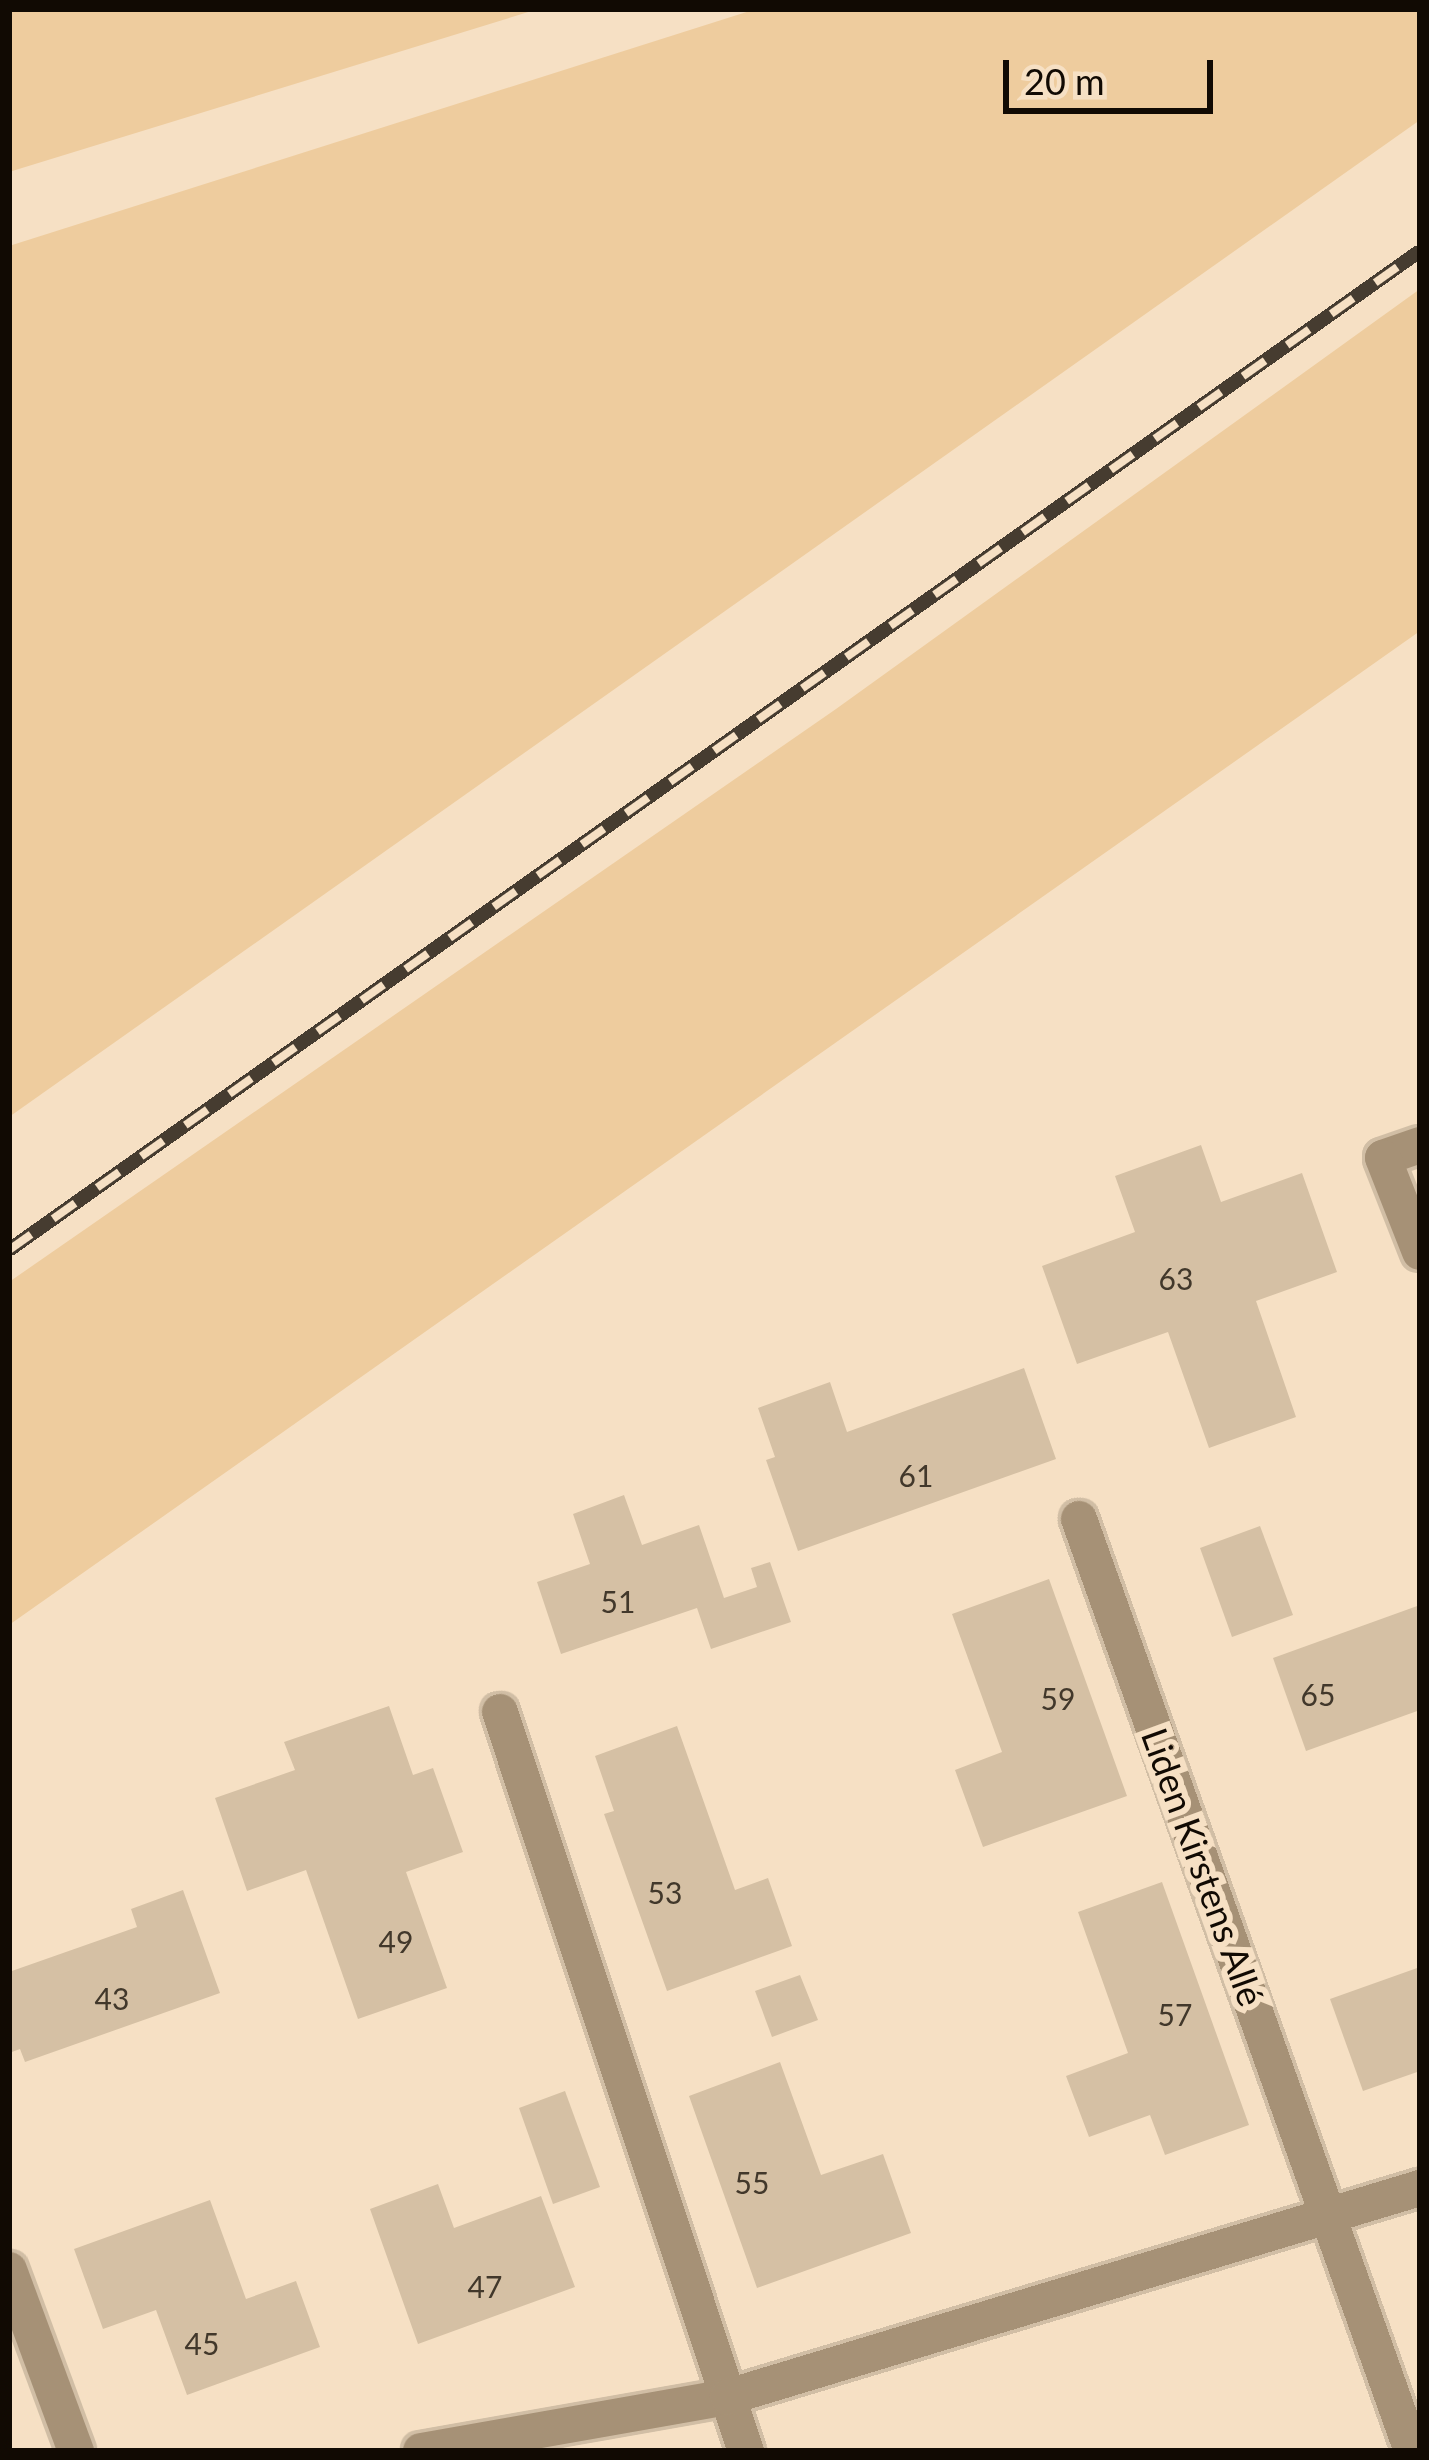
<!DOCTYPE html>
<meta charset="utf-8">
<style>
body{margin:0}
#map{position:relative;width:1429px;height:2460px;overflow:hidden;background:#f6e0c4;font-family:Lato,sans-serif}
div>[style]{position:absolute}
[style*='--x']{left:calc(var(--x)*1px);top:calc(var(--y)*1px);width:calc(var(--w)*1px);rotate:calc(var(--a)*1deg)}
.green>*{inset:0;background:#eecc9e}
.building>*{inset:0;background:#d5c0a4}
.roads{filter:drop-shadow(3px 0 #d1bea5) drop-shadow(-3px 0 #d1bea5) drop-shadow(0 3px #d1bea5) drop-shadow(0 -3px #d1bea5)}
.street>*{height:36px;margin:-18px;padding:0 18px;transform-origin:18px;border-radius:18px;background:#a69176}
.rail>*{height:14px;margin-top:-7px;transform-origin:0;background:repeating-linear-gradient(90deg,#f6e0c4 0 27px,#463c30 0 54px);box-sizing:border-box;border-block:3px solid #463c30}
span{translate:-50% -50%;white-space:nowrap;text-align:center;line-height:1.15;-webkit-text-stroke:12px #f6e0c4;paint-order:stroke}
.number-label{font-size:30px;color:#42382b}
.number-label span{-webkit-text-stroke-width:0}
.street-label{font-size:36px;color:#110a03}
.frame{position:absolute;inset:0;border:12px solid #110a03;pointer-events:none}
.scale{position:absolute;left:1003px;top:60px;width:210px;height:54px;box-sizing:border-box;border:6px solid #110a03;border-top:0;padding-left:15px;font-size:36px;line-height:42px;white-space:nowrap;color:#110a03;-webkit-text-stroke:9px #f6e0c4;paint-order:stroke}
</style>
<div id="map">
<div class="green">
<i style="clip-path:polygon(9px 9px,538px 9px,9px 172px)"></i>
<i style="clip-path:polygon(756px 9px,1420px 9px,1420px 120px,9px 1117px,9px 246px)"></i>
<i style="clip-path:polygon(1420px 289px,1420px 631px,9px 1625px,9px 1282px,836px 709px)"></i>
</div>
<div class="building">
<i style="clip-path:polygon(1201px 1145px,1221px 1202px,1302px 1173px,1337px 1272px,1256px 1301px,1296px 1417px,1209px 1448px,1168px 1332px,1077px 1364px,1042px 1266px,1135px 1232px,1115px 1176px)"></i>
<i style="clip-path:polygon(1024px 1368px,1056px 1459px,798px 1551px,766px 1460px,775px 1457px,758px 1408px,830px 1382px,847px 1432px)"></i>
<i style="clip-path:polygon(624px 1495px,642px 1545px,699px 1525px,724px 1598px,757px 1587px,751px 1568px,770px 1562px,791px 1622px,711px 1649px,697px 1608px,561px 1654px,537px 1582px,590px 1564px,573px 1514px)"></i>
<i style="clip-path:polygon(1260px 1526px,1293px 1615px,1232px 1637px,1200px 1548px)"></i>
<i style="clip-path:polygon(1049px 1579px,1127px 1796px,983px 1847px,955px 1770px,1002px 1752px,952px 1614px)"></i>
<i style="clip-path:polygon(1420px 1605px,1420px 1710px,1306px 1751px,1273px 1658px)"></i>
<i style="clip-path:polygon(389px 1706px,413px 1775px,433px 1768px,463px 1852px,406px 1872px,447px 1988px,358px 2019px,306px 1870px,247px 1891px,215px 1798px,295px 1770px,284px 1742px)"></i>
<i style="clip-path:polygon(677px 1726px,735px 1890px,768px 1878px,792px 1946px,667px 1991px,604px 1814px,614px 1811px,595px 1756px)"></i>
<i style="clip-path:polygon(1162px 1882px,1249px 2125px,1165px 2155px,1150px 2115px,1089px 2137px,1066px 2076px,1128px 2053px,1078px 1912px)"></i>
<i style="clip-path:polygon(183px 1890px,220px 1993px,25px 2062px,20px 2049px,9px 2053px,9px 1972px,137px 1927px,131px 1909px)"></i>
<i style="clip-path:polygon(1420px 1967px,1420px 2071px,1363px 2091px,1330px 1999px)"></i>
<i style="clip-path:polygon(800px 1975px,818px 2020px,772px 2037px,755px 1991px)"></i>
<i style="clip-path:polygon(780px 2062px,821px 2175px,883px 2154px,911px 2233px,757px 2288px,689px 2096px)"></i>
<i style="clip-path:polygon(565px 2091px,600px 2187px,553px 2204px,519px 2108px)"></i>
<i style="clip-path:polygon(438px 2184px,454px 2228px,541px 2196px,575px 2287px,418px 2344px,370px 2209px)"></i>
<i style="clip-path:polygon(210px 2200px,246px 2299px,296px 2281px,320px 2347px,187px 2395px,156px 2310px,103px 2329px,74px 2249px)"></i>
</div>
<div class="roads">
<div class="street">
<i style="--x:1420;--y:1145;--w:39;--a:161"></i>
<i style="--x:1383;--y:1158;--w:101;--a:68.5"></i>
<i style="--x:1079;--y:1519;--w:990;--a:70.34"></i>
<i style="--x:500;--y:1712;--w:779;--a:71.59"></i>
<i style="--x:9;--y:2270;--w:193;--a:69.7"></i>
<i style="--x:421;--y:2451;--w:312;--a:-10"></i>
<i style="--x:728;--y:2397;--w:723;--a:-16.81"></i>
</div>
</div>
<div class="rail">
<i style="--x:9;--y:1250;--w:1729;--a:-35.3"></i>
</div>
<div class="number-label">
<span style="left:1176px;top:1278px">63</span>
<span style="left:916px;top:1475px">61</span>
<span style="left:618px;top:1601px">51</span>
<span style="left:1318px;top:1694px">65</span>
<span style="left:1058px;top:1698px">59</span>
<span style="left:665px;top:1892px">53</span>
<span style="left:396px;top:1941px">49</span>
<span style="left:112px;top:1998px">43</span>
<span style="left:1175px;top:2014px">57</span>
<span style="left:752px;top:2182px">55</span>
<span style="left:485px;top:2286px">47</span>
<span style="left:202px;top:2343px">45</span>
</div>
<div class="street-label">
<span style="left:1203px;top:1867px;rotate:70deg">Liden Kirstens Allé</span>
</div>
<div class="frame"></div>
<div class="scale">20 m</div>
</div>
